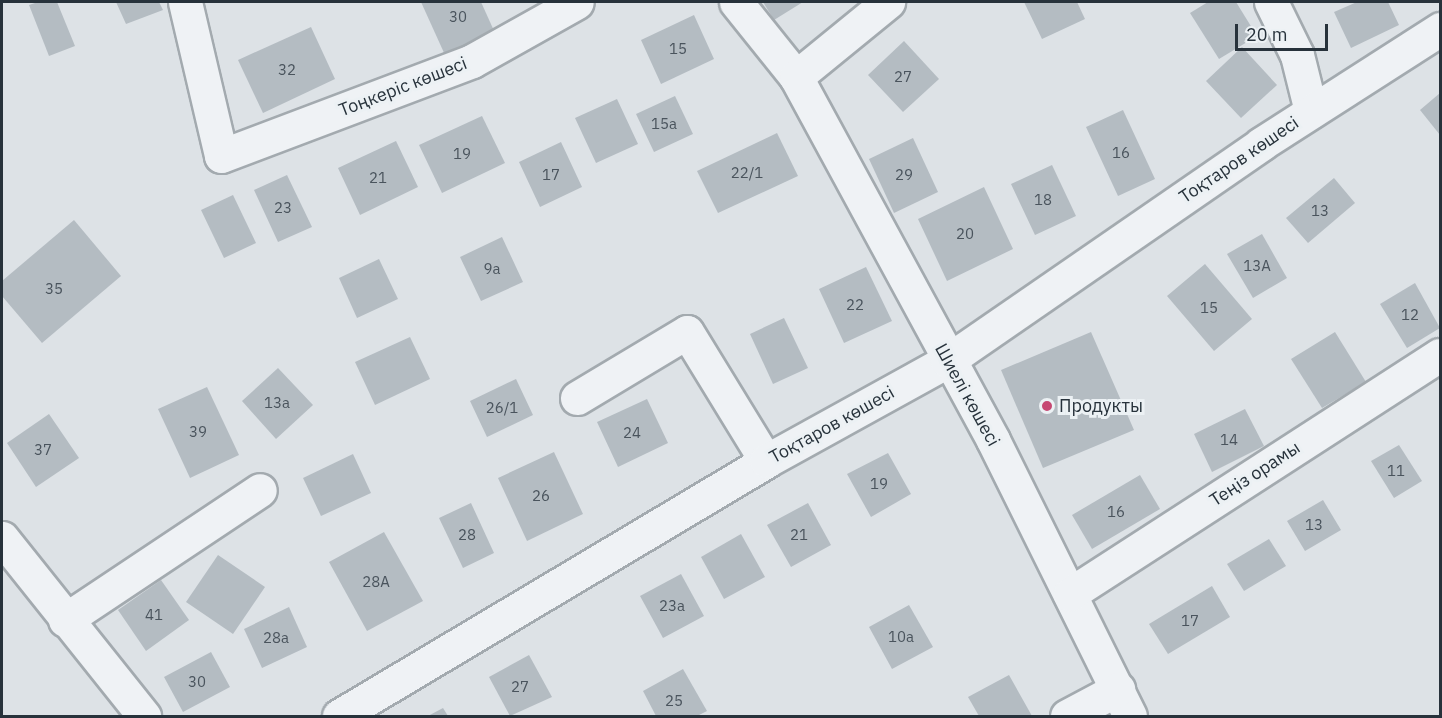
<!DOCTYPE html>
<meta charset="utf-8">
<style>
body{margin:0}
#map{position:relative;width:1442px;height:718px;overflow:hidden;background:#dde2e6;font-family:"IBM Plex Sans",sans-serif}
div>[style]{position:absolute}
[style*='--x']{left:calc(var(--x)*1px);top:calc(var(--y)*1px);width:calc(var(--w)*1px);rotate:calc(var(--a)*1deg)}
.building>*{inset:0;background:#b4bcc2}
.roads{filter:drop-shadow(2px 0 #a3aaaf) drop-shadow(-2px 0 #a3aaaf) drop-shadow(0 2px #a3aaaf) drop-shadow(0 -2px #a3aaaf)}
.minor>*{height:33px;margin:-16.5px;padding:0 16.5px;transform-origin:16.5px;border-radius:16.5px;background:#eff2f5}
.dots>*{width:16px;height:16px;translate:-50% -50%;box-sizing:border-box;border:3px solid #ecf1f4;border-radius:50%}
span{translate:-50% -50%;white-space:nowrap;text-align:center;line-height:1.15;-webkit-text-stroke:6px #ecf1f4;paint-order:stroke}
.number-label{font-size:15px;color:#4a545d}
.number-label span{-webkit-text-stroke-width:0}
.street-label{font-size:18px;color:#27323b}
.poi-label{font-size:18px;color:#27323b}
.left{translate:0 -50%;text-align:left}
.frame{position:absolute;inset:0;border:3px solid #27323b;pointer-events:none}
.scale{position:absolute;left:1235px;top:24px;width:93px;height:27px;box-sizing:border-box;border:3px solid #27323b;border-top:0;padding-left:8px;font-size:18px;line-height:21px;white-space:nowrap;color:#27323b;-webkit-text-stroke:4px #ecf1f4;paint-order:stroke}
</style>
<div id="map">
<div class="building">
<i style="clip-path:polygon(38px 2px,57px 2px,75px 46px,49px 56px,29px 5px)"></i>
<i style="clip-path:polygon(116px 2px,159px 2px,163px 10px,126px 24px)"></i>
<i style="clip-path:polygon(421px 2px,481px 2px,495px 33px,445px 55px)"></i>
<i style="clip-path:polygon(763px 2px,803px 2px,774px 20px)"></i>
<i style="clip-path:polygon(1024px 2px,1077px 2px,1085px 19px,1042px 39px)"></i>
<i style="clip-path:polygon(1208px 2px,1236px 2px,1257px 36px,1219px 59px,1190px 13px)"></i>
<i style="clip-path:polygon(1357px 2px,1388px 2px,1399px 25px,1351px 48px,1334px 12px)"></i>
<i style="clip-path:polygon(694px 15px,714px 59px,661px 84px,641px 40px)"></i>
<i style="clip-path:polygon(311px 27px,335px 79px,263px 113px,238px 60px)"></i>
<i style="clip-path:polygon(904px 41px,939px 79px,903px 112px,868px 75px)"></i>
<i style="clip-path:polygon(1242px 47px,1277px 85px,1241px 118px,1206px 81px)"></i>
<i style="clip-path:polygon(1440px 93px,1440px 135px,1420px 110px)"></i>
<i style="clip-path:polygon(675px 96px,693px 134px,654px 152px,636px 114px)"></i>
<i style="clip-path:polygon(617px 99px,638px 144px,596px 163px,575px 118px)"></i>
<i style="clip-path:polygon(1123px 110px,1155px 179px,1118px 196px,1086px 127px)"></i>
<i style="clip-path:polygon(482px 116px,505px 163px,442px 193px,419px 145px)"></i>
<i style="clip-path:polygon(777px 133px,798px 176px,718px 213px,697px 171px)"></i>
<i style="clip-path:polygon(913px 138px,938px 192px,894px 213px,869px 159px)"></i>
<i style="clip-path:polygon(396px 141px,418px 187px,360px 215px,338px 168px)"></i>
<i style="clip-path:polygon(561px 142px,582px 187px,540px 207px,519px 162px)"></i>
<i style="clip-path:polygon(1052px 165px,1076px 216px,1035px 235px,1011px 184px)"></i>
<i style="clip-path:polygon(287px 175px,312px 227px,278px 242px,254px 190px)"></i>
<i style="clip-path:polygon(1334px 178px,1355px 203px,1308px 243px,1286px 218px)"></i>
<i style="clip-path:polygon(984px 187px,1013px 249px,947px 281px,918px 219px)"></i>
<i style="clip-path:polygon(233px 195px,256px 243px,224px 258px,201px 210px)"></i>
<i style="clip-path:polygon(74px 220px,121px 276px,42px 343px,2px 296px,2px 281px)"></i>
<i style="clip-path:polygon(1262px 234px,1287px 278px,1253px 298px,1227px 254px)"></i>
<i style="clip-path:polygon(502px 237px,523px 282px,481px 301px,460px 257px)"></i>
<i style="clip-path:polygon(379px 259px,398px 299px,357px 318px,339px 278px)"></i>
<i style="clip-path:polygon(1205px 264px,1252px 319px,1214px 351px,1167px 296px)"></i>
<i style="clip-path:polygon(866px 267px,892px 321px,844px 343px,819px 289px)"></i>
<i style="clip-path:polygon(1415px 283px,1440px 328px,1407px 348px,1380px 304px)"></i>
<i style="clip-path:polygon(784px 318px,808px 368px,773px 384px,750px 334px)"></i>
<i style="clip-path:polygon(1091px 332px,1134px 430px,1043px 468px,1001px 370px)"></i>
<i style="clip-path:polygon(1335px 332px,1366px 382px,1322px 408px,1291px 359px)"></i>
<i style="clip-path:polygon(410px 337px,430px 379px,375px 405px,355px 362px)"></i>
<i style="clip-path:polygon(278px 368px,313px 405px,276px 439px,242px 401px)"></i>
<i style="clip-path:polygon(516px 379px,533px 415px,487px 437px,470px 401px)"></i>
<i style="clip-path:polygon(207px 387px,239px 455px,190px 478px,158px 409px)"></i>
<i style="clip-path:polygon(647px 399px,668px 443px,618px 467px,597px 422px)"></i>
<i style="clip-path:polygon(1245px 409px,1264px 446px,1212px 472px,1194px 434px)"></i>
<i style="clip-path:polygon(49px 414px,79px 458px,36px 487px,7px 443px)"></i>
<i style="clip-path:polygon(1399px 445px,1422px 481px,1394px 498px,1371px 461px)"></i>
<i style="clip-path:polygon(554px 452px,583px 514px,527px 541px,498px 478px)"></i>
<i style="clip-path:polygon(888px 453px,911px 494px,871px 517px,847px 474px)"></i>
<i style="clip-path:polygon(353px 454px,371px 493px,321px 516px,303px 478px)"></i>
<i style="clip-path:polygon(1140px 475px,1160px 509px,1092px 549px,1072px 515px)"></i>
<i style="clip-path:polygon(1323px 500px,1341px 530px,1305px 551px,1287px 521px)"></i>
<i style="clip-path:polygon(471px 503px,494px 553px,463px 568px,439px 518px)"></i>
<i style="clip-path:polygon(808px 503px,831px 545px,791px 567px,767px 525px)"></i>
<i style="clip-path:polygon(384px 532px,423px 601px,367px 631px,329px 562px)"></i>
<i style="clip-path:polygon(741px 534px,765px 577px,724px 599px,701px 557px)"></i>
<i style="clip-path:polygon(1269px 539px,1286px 566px,1244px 591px,1227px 564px)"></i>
<i style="clip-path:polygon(218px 555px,265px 587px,233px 634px,186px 602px)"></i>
<i style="clip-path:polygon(681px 574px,704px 616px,663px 638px,640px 596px)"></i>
<i style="clip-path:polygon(161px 580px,189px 620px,146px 651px,118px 610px)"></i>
<i style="clip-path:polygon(1212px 586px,1230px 617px,1168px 654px,1149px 624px)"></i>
<i style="clip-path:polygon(909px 605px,933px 647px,892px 669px,869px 627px)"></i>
<i style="clip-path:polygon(289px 607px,307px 647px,262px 668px,244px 629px)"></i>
<i style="clip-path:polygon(211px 652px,230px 687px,183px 712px,164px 677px)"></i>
<i style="clip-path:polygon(529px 655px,552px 697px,510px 716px,489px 677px)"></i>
<i style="clip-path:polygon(683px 669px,707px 711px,697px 716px,656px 716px,643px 691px)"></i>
<i style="clip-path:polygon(1009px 675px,1032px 716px,979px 716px,968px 697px)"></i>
<i style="clip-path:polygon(443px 708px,448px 716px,428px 716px)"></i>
</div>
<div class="roads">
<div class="minor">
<i style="--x:185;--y:2;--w:158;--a:76.8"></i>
<i style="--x:221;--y:156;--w:268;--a:-20.7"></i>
<i style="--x:472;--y:61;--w:120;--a:-29.3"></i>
<i style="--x:736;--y:2;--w:96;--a:51.3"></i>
<i style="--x:796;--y:77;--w:413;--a:61.5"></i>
<i style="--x:993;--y:440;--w:308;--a:63.6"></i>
<i style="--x:1271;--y:2;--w:59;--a:63.9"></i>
<i style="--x:1297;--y:55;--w:58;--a:76"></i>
<i style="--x:796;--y:77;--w:119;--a:-39.2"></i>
<i style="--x:577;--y:398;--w:128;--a:-31"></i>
<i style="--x:687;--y:332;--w:151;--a:58.5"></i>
<i style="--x:2;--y:538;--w:228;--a:51.4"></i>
<i style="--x:1070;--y:594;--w:440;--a:-32.9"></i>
<i style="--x:65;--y:620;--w:234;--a:-33.7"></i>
<i style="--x:339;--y:716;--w:497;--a:-30.8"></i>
<i style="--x:766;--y:461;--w:207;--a:-28.9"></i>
<i style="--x:947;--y:361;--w:382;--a:-34.6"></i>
<i style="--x:1261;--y:144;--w:213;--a:-32.7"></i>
<i style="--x:1067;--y:716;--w:58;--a:-27.9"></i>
</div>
</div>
<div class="dots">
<i style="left:1047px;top:406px;background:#c64772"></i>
</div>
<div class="number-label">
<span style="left:458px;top:17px">30</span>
<span style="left:678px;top:49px">15</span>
<span style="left:287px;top:70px">32</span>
<span style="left:903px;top:77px">27</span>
<span style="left:664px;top:124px">15а</span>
<span style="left:1121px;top:153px">16</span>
<span style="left:462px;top:154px">19</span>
<span style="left:747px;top:173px">22/1</span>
<span style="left:551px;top:175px">17</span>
<span style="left:904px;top:175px">29</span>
<span style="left:378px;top:178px">21</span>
<span style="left:1043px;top:200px">18</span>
<span style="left:283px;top:208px">23</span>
<span style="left:1320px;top:211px">13</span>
<span style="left:965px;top:234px">20</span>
<span style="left:1257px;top:266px">13А</span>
<span style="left:492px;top:269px">9а</span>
<span style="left:54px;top:289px">35</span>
<span style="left:855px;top:305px">22</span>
<span style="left:1209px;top:308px">15</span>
<span style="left:1410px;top:315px">12</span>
<span style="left:277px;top:403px">13а</span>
<span style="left:502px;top:408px">26/1</span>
<span style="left:198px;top:432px">39</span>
<span style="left:632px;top:433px">24</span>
<span style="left:1229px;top:440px">14</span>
<span style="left:43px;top:450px">37</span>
<span style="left:1396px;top:471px">11</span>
<span style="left:879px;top:484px">19</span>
<span style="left:541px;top:496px">26</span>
<span style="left:1116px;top:512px">16</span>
<span style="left:1314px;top:525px">13</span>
<span style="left:467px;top:535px">28</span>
<span style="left:799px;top:535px">21</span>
<span style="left:376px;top:582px">28А</span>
<span style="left:672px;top:606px">23а</span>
<span style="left:154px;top:615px">41</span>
<span style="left:1190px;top:621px">17</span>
<span style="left:901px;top:637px">10а</span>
<span style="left:276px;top:638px">28а</span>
<span style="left:197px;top:682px">30</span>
<span style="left:520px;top:687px">27</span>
<span style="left:674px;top:701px">25</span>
</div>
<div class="street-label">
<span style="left:403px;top:87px;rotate:-21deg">Тоңкерiс көшесі</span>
<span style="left:1239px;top:160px;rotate:-34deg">Тоқтаров көшесі</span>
<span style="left:967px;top:395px;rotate:61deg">Шиелі көшесі</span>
<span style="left:832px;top:425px;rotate:-29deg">Тоқтаров көшесі</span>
<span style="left:1255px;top:474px;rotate:-33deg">Теңіз орамы</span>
</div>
<div class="poi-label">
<span class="left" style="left:1059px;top:406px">Продукты</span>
</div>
<div class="frame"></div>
<div class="scale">20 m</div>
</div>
